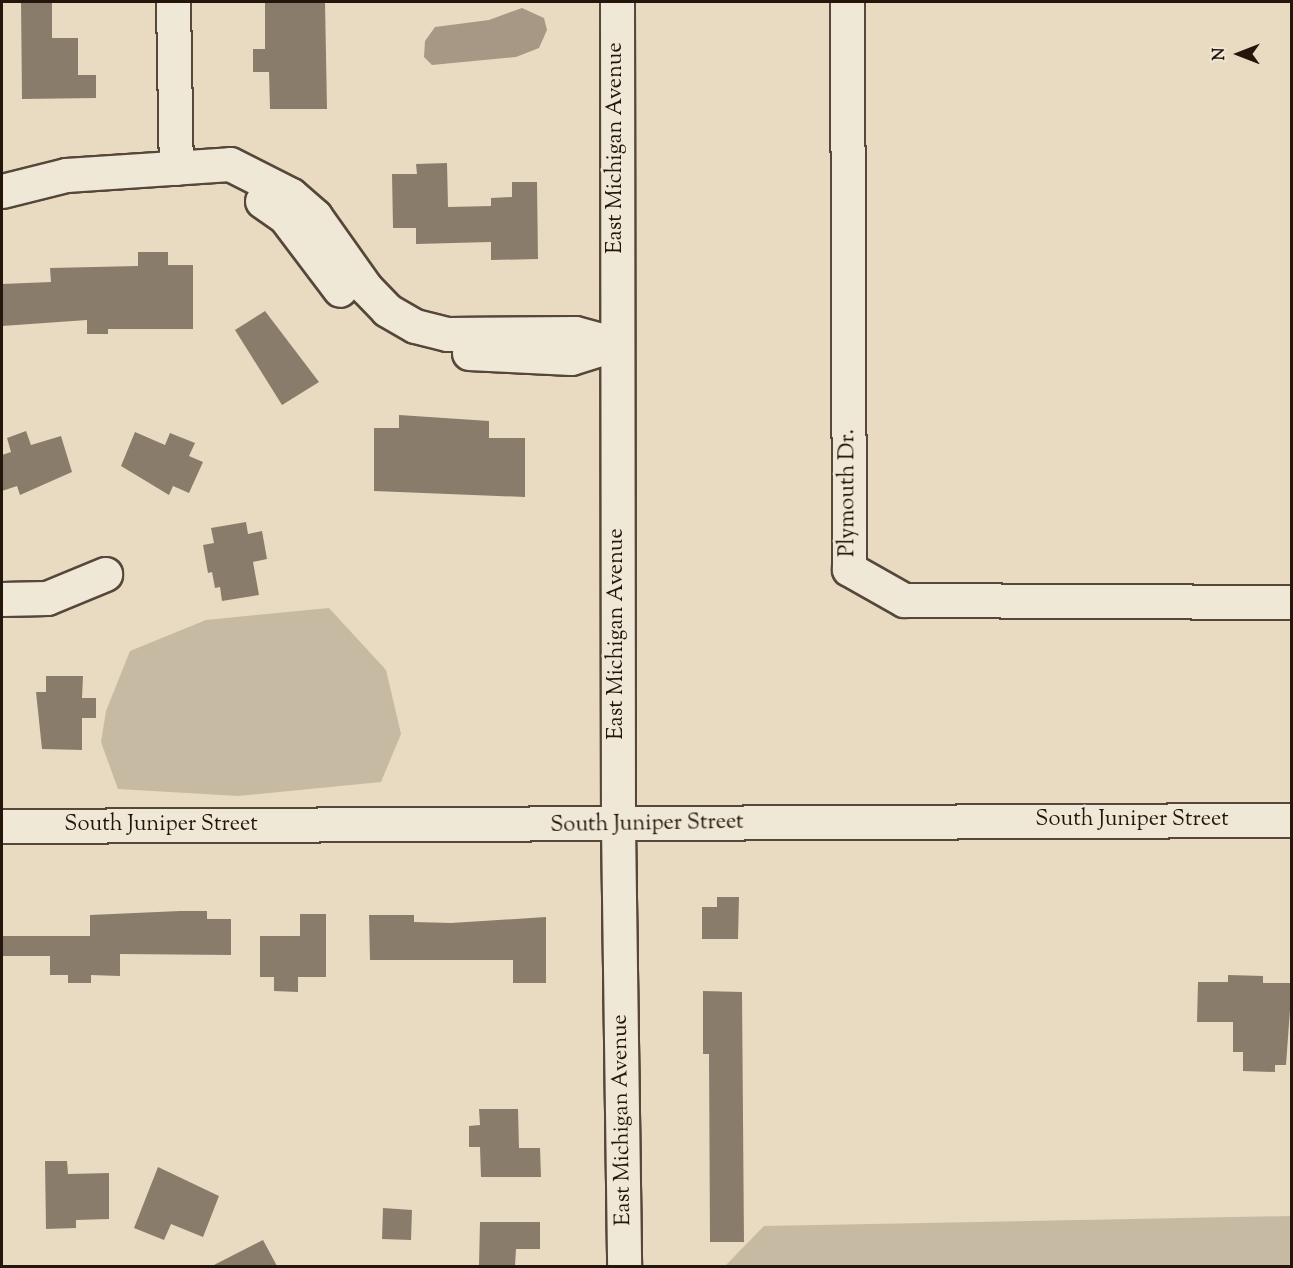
<!DOCTYPE html>
<style>
body{margin:0}
#map{position:relative;width:1293px;height:1268px;overflow:hidden;background:#e8dbc2;font-family:"Sorts Mill Goudy",serif}
div>[style]{position:absolute}
[style*='--x']{left:calc(var(--x)*1px);top:calc(var(--y)*1px);width:calc(var(--w)*1px);rotate:calc(var(--a)*1deg)}
.green>*{inset:0;background:#c7baa3}
.water>*{inset:0;background:#a69884}
.building>*{inset:0;background:#8a7c6b}
.roads{filter:drop-shadow(2px 0 #56473a) drop-shadow(-2px 0 #56473a) drop-shadow(0 2px #56473a) drop-shadow(0 -2px #56473a)}
.minor>*{height:33px;margin:-16.5px;padding:0 16.5px;transform-origin:16.5px;border-radius:16.5px;background:#f0e8d7}
span{translate:-50% -50%;white-space:nowrap;text-align:center;line-height:1.15;-webkit-text-stroke:5px #f0e8d7;paint-order:stroke}
.street-label{font-size:22px;color:#25160c}
.frame{position:absolute;inset:0;border:3px solid #25160c;pointer-events:none}
.north{position:absolute;left:1209px;top:24px;width:60px;height:60px;-webkit-text-stroke:4px #f0e8d7;paint-order:stroke;rotate:270deg;font-size:16px;font-weight:700;line-height:24px;text-align:center;color:#25160c}
.north::after{content:'';display:block;margin:auto;width:21px;height:27px;background:#25160c;clip-path:polygon(50% 0,100% 100%,50% 72%,0 100%)}
</style>
<div id="map">
<div class="green">
<i style="clip-path:polygon(329px 608px,386px 670px,401px 734px,381px 782px,238px 796px,118px 789px,101px 742px,106px 711px,130px 651px,206px 620px)"></i>
<i style="clip-path:polygon(1291px 1216px,1291px 1266px,725px 1266px,764px 1226px)"></i>
</div>
<div class="water">
<i style="clip-path:polygon(522px 8px,544px 18px,547px 30px,539px 48px,516px 57px,432px 65px,424px 57px,425px 41px,435px 27px,489px 20px)"></i>
</div>
<div class="building">
<i style="clip-path:polygon(21px 2px,52px 2px,52px 38px,78px 38px,78px 75px,96px 75px,96px 98px,22px 99px)"></i>
<i style="clip-path:polygon(265px 2px,325px 2px,327px 109px,270px 109px,269px 72px,253px 72px,253px 49px,265px 49px)"></i>
<i style="clip-path:polygon(447px 163px,448px 207px,491px 206px,491px 198px,512px 197px,512px 182px,537px 182px,538px 259px,491px 260px,491px 242px,416px 244px,416px 228px,393px 228px,392px 174px,417px 174px,416px 164px)"></i>
<i style="clip-path:polygon(138px 252px,168px 252px,168px 265px,193px 265px,193px 329px,108px 329px,108px 334px,87px 334px,87px 320px,2px 326px,2px 284px,51px 282px,50px 268px,138px 266px)"></i>
<i style="clip-path:polygon(265px 311px,319px 382px,282px 405px,235px 330px)"></i>
<i style="clip-path:polygon(399px 415px,489px 421px,489px 438px,525px 438px,525px 497px,374px 491px,374px 428px,399px 428px)"></i>
<i style="clip-path:polygon(26px 431px,31px 445px,61px 436px,72px 472px,20px 495px,17px 486px,2px 491px,2px 455px,11px 452px,7px 438px)"></i>
<i style="clip-path:polygon(135px 432px,165px 445px,170px 433px,195px 443px,189px 456px,203px 462px,189px 493px,173px 486px,169px 495px,121px 466px)"></i>
<i style="clip-path:polygon(246px 522px,248px 534px,262px 531px,267px 559px,253px 562px,259px 595px,222px 601px,220px 587px,215px 588px,212px 572px,208px 573px,203px 545px,214px 543px,211px 528px)"></i>
<i style="clip-path:polygon(46px 676px,83px 676px,82px 698px,96px 698px,96px 718px,82px 718px,82px 750px,42px 749px,36px 692px,46px 692px)"></i>
<i style="clip-path:polygon(717px 897px,739px 897px,738px 939px,702px 939px,702px 907px,717px 907px)"></i>
<i style="clip-path:polygon(180px 911px,207px 911px,207px 919px,231px 919px,231px 955px,120px 954px,120px 976px,91px 975px,91px 983px,68px 983px,68px 975px,50px 975px,50px 956px,2px 956px,2px 936px,90px 936px,90px 915px)"></i>
<i style="clip-path:polygon(300px 914px,326px 914px,326px 977px,298px 977px,298px 992px,274px 991px,274px 977px,260px 977px,260px 936px,300px 936px)"></i>
<i style="clip-path:polygon(369px 915px,414px 915px,414px 922px,451px 923px,546px 917px,546px 983px,513px 983px,513px 960px,370px 960px)"></i>
<i style="clip-path:polygon(1228px 975px,1263px 976px,1263px 983px,1292px 983px,1286px 1065px,1275px 1065px,1275px 1072px,1243px 1071px,1243px 1052px,1233px 1052px,1233px 1022px,1197px 1022px,1198px 982px,1228px 982px)"></i>
<i style="clip-path:polygon(703px 991px,742px 992px,744px 1242px,710px 1242px,709px 1054px,703px 1054px)"></i>
<i style="clip-path:polygon(479px 1109px,518px 1109px,519px 1148px,540px 1148px,541px 1177px,481px 1177px,480px 1147px,469px 1147px,469px 1126px,480px 1125px)"></i>
<i style="clip-path:polygon(45px 1161px,67px 1161px,68px 1174px,109px 1173px,109px 1219px,76px 1220px,76px 1228px,46px 1229px)"></i>
<i style="clip-path:polygon(158px 1167px,219px 1196px,203px 1237px,171px 1224px,164px 1240px,134px 1228px)"></i>
<i style="clip-path:polygon(383px 1208px,412px 1210px,411px 1240px,382px 1239px)"></i>
<i style="clip-path:polygon(480px 1222px,540px 1222px,540px 1249px,516px 1249px,515px 1266px,479px 1266px)"></i>
<i style="clip-path:polygon(263px 1240px,277px 1266px,212px 1266px)"></i>
</div>
<div class="roads">
<div class="minor">
<i style="--x:173;--y:2;--w:166;--a:89"></i>
<i style="--x:617;--y:2;--w:823;--a:89.93"></i>
<i style="--x:618;--y:825;--w:441;--a:89.2"></i>
<i style="--x:847;--y:2;--w:567;--a:89.8"></i>
<i style="--x:849;--y:569;--w:63;--a:29.4"></i>
<i style="--x:904;--y:600;--w:388;--a:0.3"></i>
<i style="--x:2;--y:191;--w:66;--a:-14"></i>
<i style="--x:66;--y:175;--w:164;--a:-3.8"></i>
<i style="--x:230;--y:164;--w:68;--a:26.9"></i>
<i style="--x:291;--y:195;--w:32;--a:41"></i>
<i style="--x:315;--y:216;--w:88;--a:54.7"></i>
<i style="--x:366;--y:288;--w:30;--a:46"></i>
<i style="--x:387;--y:310;--w:32;--a:30"></i>
<i style="--x:415;--y:326;--w:33;--a:14"></i>
<i style="--x:447;--y:334;--w:128;--a:-0.4"></i>
<i style="--x:575;--y:333;--w:42;--a:15"></i>
<i style="--x:262;--y:201;--w:28;--a:35"></i>
<i style="--x:285;--y:217;--w:91;--a:53"></i>
<i style="--x:469;--y:353;--w:102;--a:2.8"></i>
<i style="--x:571;--y:358;--w:47;--a:-17.3"></i>
<i style="--x:2;--y:599;--w:45;--a:-1.3"></i>
<i style="--x:47;--y:598;--w:63;--a:-22.5"></i>
<i style="--x:2;--y:826;--w:1290;--a:-0.27"></i>
</div>
</div>
<div class="street-label">
<span style="left:617px;top:148px;rotate:-90deg">East Michigan Avenue</span>
<span style="left:849px;top:493px;rotate:-90deg">Plymouth Dr.</span>
<span style="left:618px;top:634px;rotate:-90deg">East Michigan Avenue</span>
<span style="left:1132px;top:821px">South Juniper Street</span>
<span style="left:647px;top:825px;rotate:-1deg">South Juniper Street</span>
<span style="left:161px;top:826px">South Juniper Street</span>
<span style="left:623px;top:1120px;rotate:-91deg">East Michigan Avenue</span>
</div>
<div class="frame"></div>
<div class="north">N</div>
</div>
